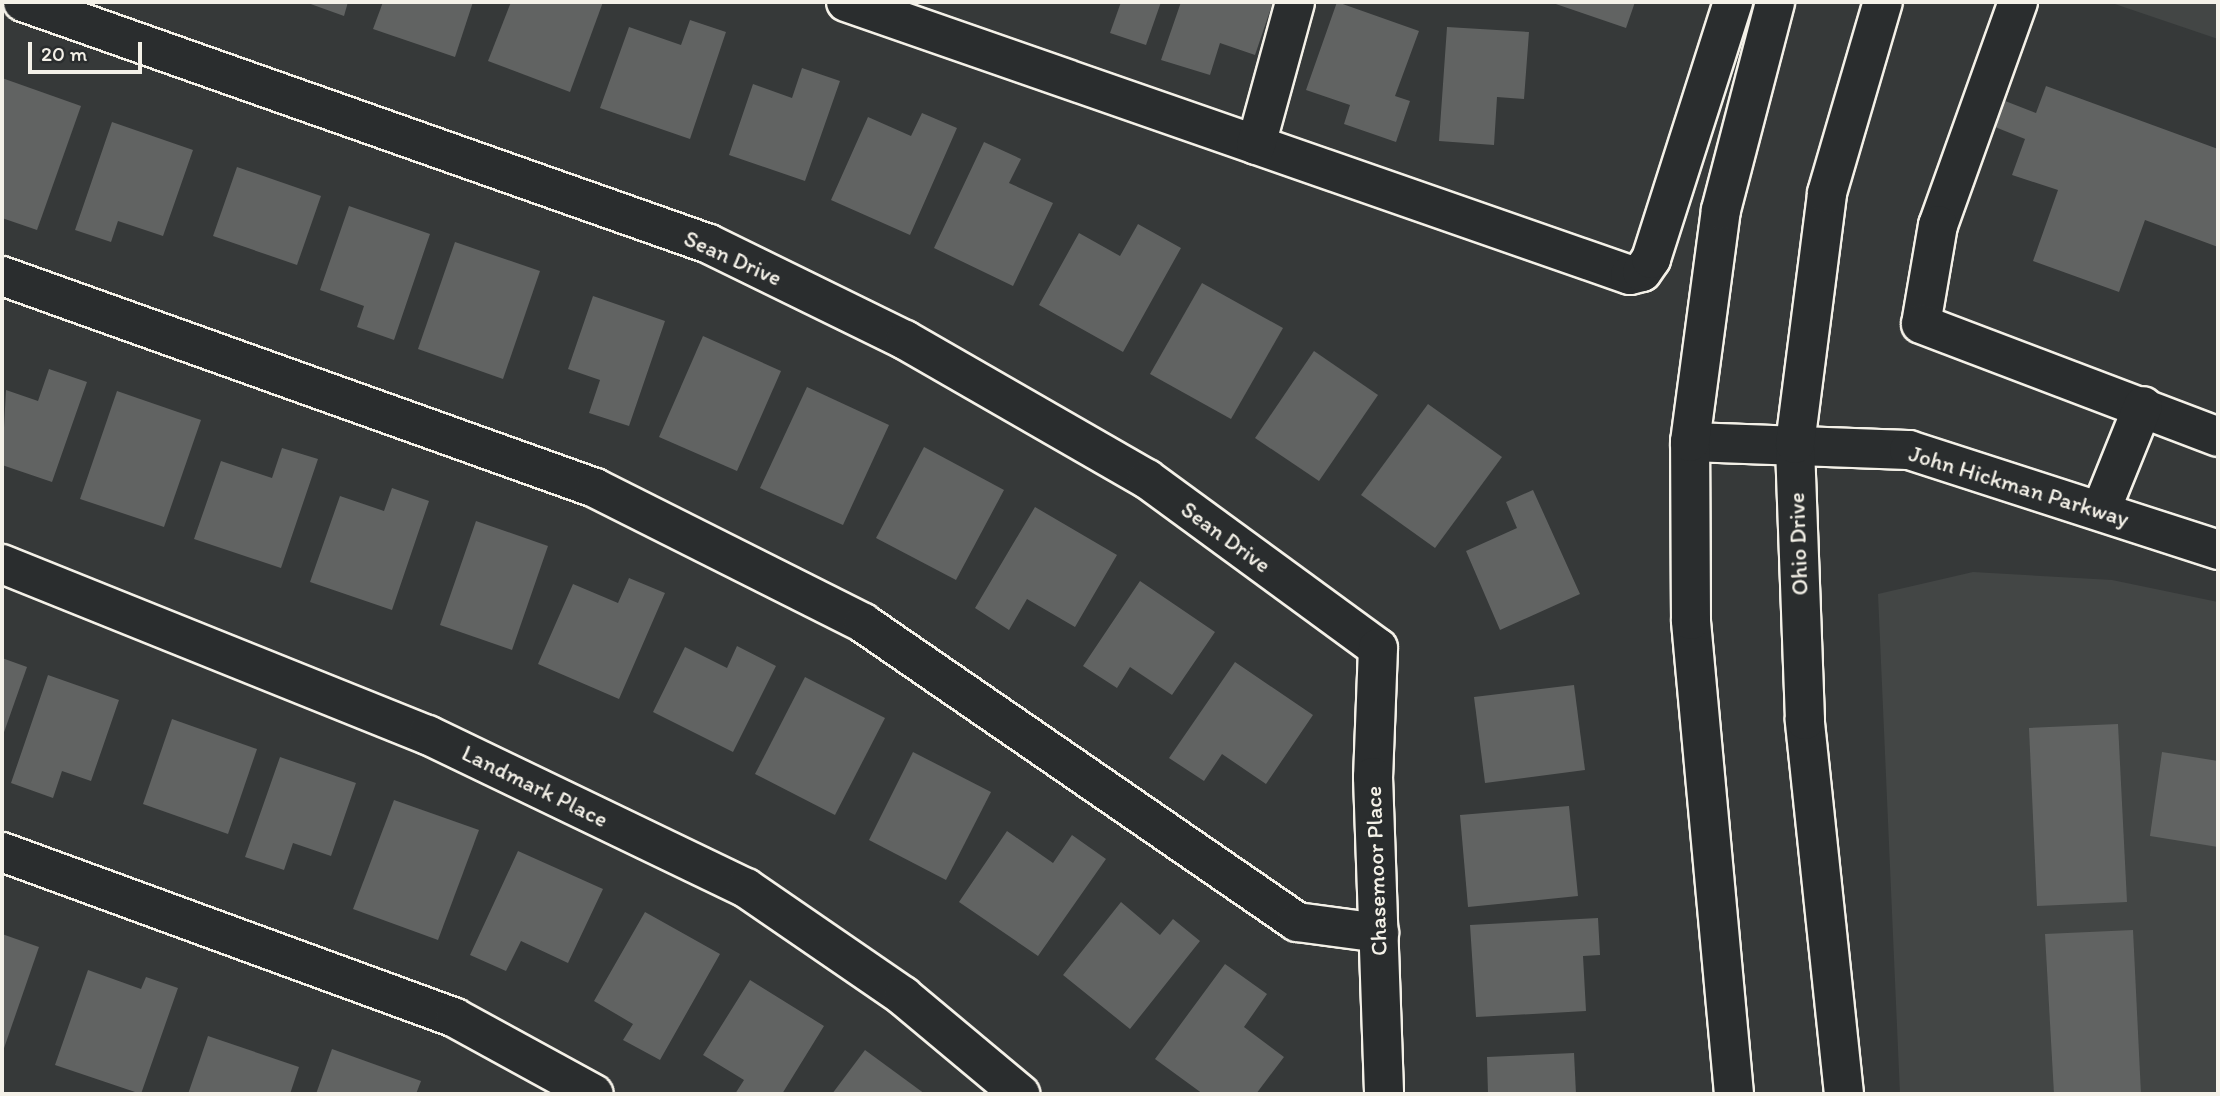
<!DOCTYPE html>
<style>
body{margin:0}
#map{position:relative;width:2220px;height:1096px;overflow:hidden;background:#363939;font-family:Itim,sans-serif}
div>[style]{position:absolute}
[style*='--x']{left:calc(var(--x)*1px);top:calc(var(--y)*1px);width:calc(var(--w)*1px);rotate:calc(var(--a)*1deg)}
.built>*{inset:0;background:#434645}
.building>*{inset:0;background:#616362}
.roads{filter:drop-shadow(2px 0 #f4f1e8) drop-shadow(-2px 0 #f4f1e8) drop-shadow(0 2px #f4f1e8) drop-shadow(0 -2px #f4f1e8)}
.minor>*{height:38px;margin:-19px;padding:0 19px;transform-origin:19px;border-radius:19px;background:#2a2d2e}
.major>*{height:38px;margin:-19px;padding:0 19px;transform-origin:19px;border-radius:19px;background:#2a2d2e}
span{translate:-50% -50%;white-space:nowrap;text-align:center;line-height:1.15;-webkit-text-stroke:5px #2a2d2e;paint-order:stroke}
.street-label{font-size:23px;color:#f4f1e8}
.frame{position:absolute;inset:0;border:4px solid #f4f1e8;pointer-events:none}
.scale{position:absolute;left:28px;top:42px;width:114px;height:32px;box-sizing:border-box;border:4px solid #f4f1e8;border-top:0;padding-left:9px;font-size:21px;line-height:24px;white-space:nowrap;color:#f4f1e8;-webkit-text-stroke:5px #2a2d2e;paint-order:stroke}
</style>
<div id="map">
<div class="built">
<i style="clip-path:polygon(2109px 2px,2218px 2px,2218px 39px)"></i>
<i style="clip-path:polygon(1973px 572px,2112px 580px,2218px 602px,2218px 1094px,1900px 1094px,1878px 594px)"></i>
</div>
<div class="building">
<i style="clip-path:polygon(305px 2px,348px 2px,344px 16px)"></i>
<i style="clip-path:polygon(383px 2px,473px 2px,455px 57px,373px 29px)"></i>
<i style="clip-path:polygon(511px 2px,603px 2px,570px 92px,488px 61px)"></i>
<i style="clip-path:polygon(1121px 2px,1161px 2px,1146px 45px,1110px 33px)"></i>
<i style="clip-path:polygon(1181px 2px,1273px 2px,1255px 55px,1220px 43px,1210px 75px,1161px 60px)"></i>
<i style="clip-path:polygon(1337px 2px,1419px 31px,1395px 96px,1410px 101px,1396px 142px,1344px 124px,1350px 105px,1306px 90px)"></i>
<i style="clip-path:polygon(1550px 2px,1635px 2px,1626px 28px)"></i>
<i style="clip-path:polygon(690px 20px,726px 32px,690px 139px,600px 108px,629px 27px,681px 45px)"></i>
<i style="clip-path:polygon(1447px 27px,1529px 32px,1524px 99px,1497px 97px,1494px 145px,1439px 141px)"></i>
<i style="clip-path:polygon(802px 68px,840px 81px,805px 181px,729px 155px,753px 84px,792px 98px)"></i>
<i style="clip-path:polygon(2px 78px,81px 106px,37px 230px,2px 218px)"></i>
<i style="clip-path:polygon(2046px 86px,2218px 149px,2218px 247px,2145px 220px,2119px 292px,2033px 261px,2058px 190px,2012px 175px,2025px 139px,1990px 125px,2000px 99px,2036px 113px)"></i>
<i style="clip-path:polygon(922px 113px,957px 128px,910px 235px,831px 200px,868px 117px,911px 136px)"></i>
<i style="clip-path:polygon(112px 122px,193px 150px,163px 236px,118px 221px,111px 242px,75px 230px)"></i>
<i style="clip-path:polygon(984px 142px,1021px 159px,1009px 183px,1053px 203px,1013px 286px,934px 248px)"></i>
<i style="clip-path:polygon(237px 167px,321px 196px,297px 265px,213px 236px)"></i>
<i style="clip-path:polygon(349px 206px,430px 234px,394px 340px,357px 327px,364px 306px,320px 290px)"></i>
<i style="clip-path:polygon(1138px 224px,1181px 248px,1123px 352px,1039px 305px,1079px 233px,1120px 256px)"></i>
<i style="clip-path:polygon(455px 242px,540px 271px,503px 379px,418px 349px)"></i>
<i style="clip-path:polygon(1202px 283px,1283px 328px,1231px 419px,1150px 374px)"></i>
<i style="clip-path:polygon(593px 296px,665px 321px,629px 426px,589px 413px,600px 380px,568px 369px)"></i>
<i style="clip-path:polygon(703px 336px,781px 371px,737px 471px,659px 437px)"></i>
<i style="clip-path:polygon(1314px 351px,1378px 395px,1319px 481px,1255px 438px)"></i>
<i style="clip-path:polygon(49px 369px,87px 382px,52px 482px,2px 465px,6px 390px,38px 401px)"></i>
<i style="clip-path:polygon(807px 387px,889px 425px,843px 525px,760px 488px)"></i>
<i style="clip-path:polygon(117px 391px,201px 420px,164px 527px,80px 499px)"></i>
<i style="clip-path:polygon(1428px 404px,1502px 457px,1435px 548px,1361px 495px)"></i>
<i style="clip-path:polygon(924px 447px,1004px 490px,956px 580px,876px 538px)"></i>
<i style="clip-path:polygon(282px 448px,318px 459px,281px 568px,194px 539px,221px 461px,272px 478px)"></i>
<i style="clip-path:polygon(392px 488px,429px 501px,392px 610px,310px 582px,340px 496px,384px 511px)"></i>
<i style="clip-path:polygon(1533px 490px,1580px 594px,1500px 630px,1466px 551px,1517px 528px,1506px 502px)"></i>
<i style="clip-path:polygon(1035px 507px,1117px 555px,1075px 627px,1027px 599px,1009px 630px,975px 608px)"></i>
<i style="clip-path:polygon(476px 521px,548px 546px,512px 650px,440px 625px)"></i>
<i style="clip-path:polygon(629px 578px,665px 593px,619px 699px,538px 664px,573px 584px,618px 603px)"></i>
<i style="clip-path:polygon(1140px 581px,1215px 632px,1172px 695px,1130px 667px,1117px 688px,1083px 666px)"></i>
<i style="clip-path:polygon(737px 646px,776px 666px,733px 752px,653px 712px,685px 647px,727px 668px)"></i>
<i style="clip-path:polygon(2px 658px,27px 667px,2px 738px)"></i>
<i style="clip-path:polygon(1235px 662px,1313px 715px,1266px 784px,1222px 754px,1204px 781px,1169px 758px)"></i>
<i style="clip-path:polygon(48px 675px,119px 700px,91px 781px,62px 771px,53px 798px,11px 783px)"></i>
<i style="clip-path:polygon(805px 677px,885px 718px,835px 815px,755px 774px)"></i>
<i style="clip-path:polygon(1574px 685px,1585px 770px,1485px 783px,1474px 697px)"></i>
<i style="clip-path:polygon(172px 719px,257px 749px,228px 834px,143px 804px)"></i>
<i style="clip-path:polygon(2118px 724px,2127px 902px,2037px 906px,2029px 728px)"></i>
<i style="clip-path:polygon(913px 752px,991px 792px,946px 880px,869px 840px)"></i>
<i style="clip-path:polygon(2162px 752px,2218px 761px,2218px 847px,2150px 836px)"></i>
<i style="clip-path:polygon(280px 757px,356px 783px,331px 856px,293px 843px,284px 870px,245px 857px)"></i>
<i style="clip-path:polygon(394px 800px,479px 830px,438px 940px,353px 909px)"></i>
<i style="clip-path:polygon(1569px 806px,1578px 896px,1468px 907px,1460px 815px)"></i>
<i style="clip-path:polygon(1007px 831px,1053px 863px,1072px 835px,1106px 859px,1038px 956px,959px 902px)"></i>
<i style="clip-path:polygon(518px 851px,603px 889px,568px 963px,521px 941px,506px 971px,470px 955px)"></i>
<i style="clip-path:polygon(1121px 902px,1160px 935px,1173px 919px,1200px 941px,1130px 1029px,1063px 975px)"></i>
<i style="clip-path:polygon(645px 912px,720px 954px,660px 1060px,623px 1040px,633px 1024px,594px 1001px)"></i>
<i style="clip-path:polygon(1598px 918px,1600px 955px,1583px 956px,1586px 1011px,1476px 1017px,1470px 925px)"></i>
<i style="clip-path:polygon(2133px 930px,2141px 1094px,2054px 1094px,2045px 934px)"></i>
<i style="clip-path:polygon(2px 934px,39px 947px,2px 1054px)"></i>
<i style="clip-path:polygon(1225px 964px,1267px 994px,1244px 1027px,1284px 1057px,1256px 1094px,1203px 1094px,1155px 1059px)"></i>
<i style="clip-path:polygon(88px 970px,141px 989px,146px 977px,178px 988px,141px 1094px,55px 1065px)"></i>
<i style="clip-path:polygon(750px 980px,824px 1026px,782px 1094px,735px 1094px,744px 1080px,703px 1055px)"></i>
<i style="clip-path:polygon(208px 1036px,299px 1067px,290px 1094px,188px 1094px)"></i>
<i style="clip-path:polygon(332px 1049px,421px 1081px,416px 1094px,316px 1094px)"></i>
<i style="clip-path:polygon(865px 1050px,925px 1094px,832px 1094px)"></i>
<i style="clip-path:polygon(1574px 1053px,1576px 1094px,1488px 1094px,1487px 1057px)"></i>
</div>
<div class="roads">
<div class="minor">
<i style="--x:23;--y:2;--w:727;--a:19.43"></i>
<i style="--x:709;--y:244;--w:218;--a:26.1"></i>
<i style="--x:905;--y:340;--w:279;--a:29.9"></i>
<i style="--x:1147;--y:479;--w:286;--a:36.2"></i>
<i style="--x:1378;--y:648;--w:129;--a:92.2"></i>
<i style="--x:1373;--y:777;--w:317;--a:88"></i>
<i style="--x:846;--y:2;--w:830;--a:19.2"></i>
<i style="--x:1630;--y:275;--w:12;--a:-14"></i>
<i style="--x:1642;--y:272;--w:16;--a:-55"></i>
<i style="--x:1651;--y:259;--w:270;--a:-72.3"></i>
<i style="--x:2018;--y:2;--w:237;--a:109.7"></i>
<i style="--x:1938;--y:225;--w:100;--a:99.7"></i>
<i style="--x:1921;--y:324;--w:318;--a:20.8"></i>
<i style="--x:1256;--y:145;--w:148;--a:-74.7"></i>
<i style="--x:2;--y:276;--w:630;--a:19.67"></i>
<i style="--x:595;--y:488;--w:300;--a:26.7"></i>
<i style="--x:863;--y:623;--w:527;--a:34.56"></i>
<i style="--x:1297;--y:922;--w:83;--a:7.6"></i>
<i style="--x:1690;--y:442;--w:219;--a:2.1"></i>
<i style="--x:1909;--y:450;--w:325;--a:17.9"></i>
<i style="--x:2101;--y:510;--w:112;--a:-68"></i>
<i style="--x:2;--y:564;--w:459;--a:21.9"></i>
<i style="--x:428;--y:735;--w:353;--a:25.7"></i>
<i style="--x:746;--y:888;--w:191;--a:34.5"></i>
<i style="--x:903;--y:996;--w:153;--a:39.9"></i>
<i style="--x:2;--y:852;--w:482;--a:20.1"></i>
<i style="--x:455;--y:1018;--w:158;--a:28.7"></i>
</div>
<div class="major">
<i style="--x:1734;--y:1094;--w:476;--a:-95.2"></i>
<i style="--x:1691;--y:620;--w:178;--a:-90.3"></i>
<i style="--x:1690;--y:442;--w:234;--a:-82.4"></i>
<i style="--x:1721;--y:210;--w:215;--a:-75.4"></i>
<i style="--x:1844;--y:1094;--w:376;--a:-96"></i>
<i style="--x:1805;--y:720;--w:276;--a:-92.1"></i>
<i style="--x:1795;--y:444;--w:253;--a:-82.7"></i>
<i style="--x:1827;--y:193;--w:199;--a:-73.7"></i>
</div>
</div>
<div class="street-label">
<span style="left:733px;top:258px;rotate:24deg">Sean Drive</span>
<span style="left:2019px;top:486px;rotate:17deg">John Hickman Parkway</span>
<span style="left:1226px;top:537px;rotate:36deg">Sean Drive</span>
<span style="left:1798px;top:544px;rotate:-92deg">Ohio Drive</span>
<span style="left:535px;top:786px;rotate:26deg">Landmark Place</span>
<span style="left:1376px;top:871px;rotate:-92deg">Chasemoor Place</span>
</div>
<div class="frame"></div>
<div class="scale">20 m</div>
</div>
